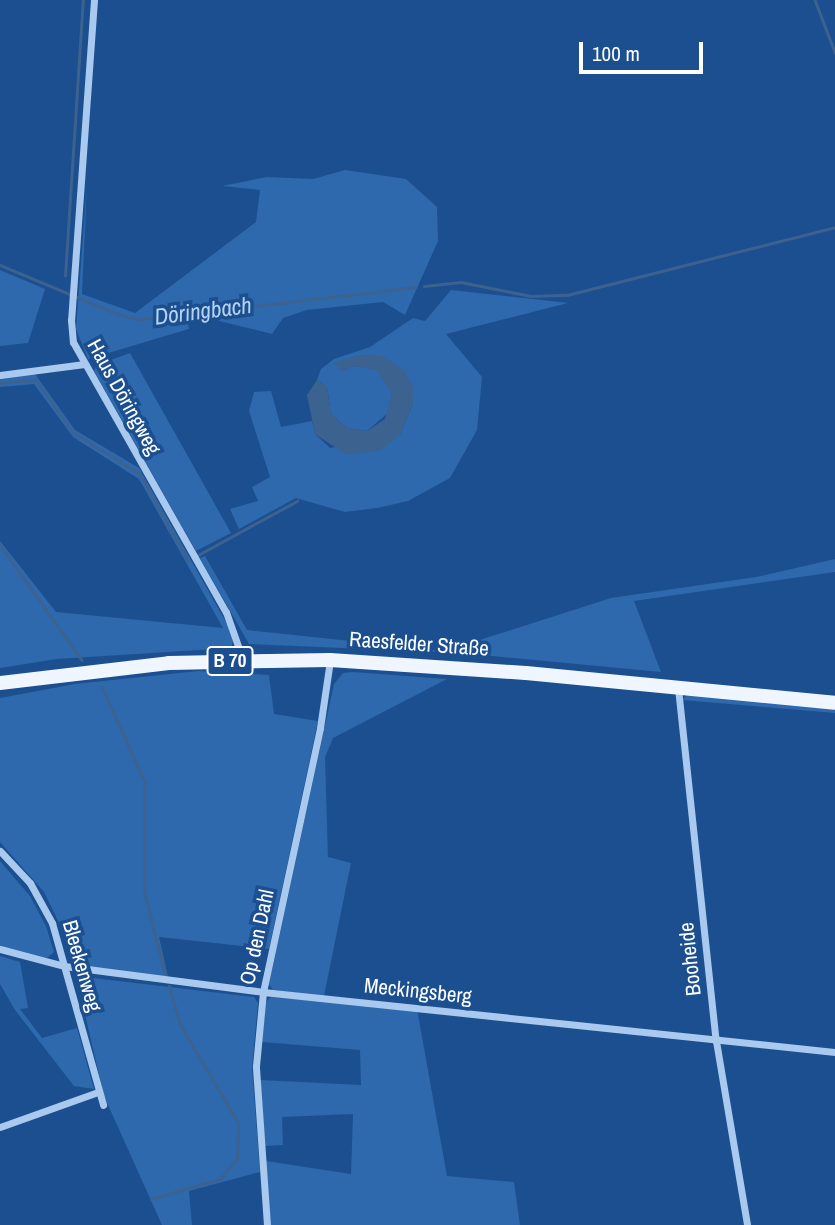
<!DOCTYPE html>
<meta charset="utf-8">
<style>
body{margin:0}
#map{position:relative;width:835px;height:1225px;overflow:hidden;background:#1b4f8f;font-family:"Archivo Narrow",sans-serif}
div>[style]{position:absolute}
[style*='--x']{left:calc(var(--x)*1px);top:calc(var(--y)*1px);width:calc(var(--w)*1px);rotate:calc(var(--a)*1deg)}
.green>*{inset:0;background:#2e69ad}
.water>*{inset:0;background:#3c6290}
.stream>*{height:2.5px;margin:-1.25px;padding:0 1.25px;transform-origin:1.25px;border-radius:1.25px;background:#3c6290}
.street>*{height:7px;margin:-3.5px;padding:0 3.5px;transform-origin:3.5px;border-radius:3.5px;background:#a9c9ee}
.primary>*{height:14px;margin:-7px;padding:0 7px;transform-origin:7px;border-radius:7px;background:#f0f6ff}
span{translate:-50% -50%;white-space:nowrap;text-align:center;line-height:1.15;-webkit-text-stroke:7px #1b4f8f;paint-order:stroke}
.shield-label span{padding:2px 5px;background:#1b4f8f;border:2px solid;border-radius:5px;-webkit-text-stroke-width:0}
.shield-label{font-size:19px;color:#fff;font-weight:700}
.street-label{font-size:21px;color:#fff}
.water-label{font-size:23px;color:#b5d3f5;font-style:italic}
.scale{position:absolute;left:579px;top:42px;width:124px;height:32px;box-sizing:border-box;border:4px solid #fff;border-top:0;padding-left:9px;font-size:21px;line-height:24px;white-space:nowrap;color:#fff;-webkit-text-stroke:5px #1b4f8f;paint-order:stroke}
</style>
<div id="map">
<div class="green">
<i style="clip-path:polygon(345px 170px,406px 179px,437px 207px,438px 241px,405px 315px,383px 302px,307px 310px,283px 318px,272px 334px,203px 317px,205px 312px,195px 308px,195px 316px,187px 318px,189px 329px,88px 359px,76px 329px,87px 185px,82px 294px,135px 313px,256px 222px,260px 190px,222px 186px,267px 177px,313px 179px)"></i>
<i style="clip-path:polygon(0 270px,45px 289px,28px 343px,0 346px)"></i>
<i style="clip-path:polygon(451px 290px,568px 303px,446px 334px,482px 377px,477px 430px,450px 478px,408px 501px,377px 508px,345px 512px,296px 498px,239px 529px,230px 509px,258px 501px,252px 487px,270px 477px,249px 411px,254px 392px,271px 391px,281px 427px,312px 421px,315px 434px,330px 448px,400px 435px,413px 403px,383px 356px,334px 363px,343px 371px,352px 366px,377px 369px,387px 381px,392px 394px,389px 412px,367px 431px,347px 428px,331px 414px,327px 387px,317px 380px,321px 369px,334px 359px,370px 347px,413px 318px,425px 321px)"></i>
<i style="clip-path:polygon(130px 353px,231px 533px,196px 551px,94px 371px,97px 365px)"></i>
<i style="clip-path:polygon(35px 374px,75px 430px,139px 468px,227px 624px,233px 641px,231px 648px,57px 659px,0 668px,0 541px,56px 612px,223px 628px,139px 479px,73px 437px,34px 384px,0 387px,0 378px)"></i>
<i style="clip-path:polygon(205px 556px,247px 630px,445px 651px,611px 598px,756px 577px,835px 559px,835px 572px,634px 601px,661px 672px,460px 653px,249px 644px,200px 558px)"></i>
<i style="clip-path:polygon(198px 671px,269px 675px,274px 714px,318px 721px,269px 949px,159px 937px,168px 977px,80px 966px,44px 892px,0 842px,0 698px,75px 684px)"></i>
<i style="clip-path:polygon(353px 672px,447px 679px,333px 738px,325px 757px,328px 857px,351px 863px,324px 996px,273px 990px,269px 984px,334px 684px,343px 673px)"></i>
<i style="clip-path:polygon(688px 693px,835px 706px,835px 713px,683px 700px)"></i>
<i style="clip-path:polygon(0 861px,30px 896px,46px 926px,54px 952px,47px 958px,0 946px)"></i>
<i style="clip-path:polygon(0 956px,20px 962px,28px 1008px,20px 1009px,42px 1038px,77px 1028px,94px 1089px,74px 1086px,15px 1010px,0 984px)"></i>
<i style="clip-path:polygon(76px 976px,254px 997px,258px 1003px,252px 1068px,260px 1172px,189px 1191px,192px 1225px,162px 1225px,104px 1096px)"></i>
<i style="clip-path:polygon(271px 997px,417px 1009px,447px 1176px,514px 1182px,520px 1225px,270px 1225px,266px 1161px,351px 1174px,353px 1114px,282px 1117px,283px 1145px,265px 1146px,260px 1080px,361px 1085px,360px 1050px,262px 1042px,266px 1002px)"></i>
</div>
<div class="water">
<i style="clip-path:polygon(359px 355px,383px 356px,404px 370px,413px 387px,413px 403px,400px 435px,381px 450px,347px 455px,315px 434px,307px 395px,317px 380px,327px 387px,331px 414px,347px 428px,367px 431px,385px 419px,392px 394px,377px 370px,352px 366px,343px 371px,333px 363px)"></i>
</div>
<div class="stream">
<i style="--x:815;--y:0;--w:56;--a:69"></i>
<i style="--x:0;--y:265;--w:130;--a:22.6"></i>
<i style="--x:120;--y:315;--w:18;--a:13"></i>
<i style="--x:138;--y:319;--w:59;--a:-5.8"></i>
<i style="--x:65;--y:276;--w:277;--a:-86.3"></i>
<i style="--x:424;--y:286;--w:37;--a:-6"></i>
<i style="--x:461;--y:282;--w:71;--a:11.3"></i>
<i style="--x:531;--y:296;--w:36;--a:-2"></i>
<i style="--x:567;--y:295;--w:276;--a:-14.2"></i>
<i style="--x:204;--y:312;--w:213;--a:-6.7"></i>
<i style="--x:0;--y:383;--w:36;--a:-5"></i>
<i style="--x:36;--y:380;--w:64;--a:54.6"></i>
<i style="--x:73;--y:432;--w:79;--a:32.1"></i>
<i style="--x:140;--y:474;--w:99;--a:61.1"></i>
<i style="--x:0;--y:545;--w:141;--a:54.5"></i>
<i style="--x:198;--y:555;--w:113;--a:-28.6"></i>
<i style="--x:102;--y:686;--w:105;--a:65.9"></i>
<i style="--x:145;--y:782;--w:111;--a:90"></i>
<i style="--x:145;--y:893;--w:87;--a:76"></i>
<i style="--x:151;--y:1199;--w:72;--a:-16.2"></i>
<i style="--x:220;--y:1179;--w:26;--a:-50"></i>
<i style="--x:237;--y:1159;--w:36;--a:-88"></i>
<i style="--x:238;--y:1123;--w:114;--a:-120.6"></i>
<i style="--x:180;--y:1025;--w:40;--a:-106"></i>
</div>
<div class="street">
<i style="--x:94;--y:0;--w:321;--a:94.1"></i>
<i style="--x:71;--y:320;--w:22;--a:85"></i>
<i style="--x:73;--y:342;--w:310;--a:60.5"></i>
<i style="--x:226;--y:612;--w:51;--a:70.5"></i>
<i style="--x:0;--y:375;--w:85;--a:-7.5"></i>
<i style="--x:678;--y:688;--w:355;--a:83.9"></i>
<i style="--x:716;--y:1041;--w:187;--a:80.4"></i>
<i style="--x:0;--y:851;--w:44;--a:46.8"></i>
<i style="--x:30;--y:883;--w:46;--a:61.2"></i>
<i style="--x:52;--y:923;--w:189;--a:74.3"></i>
<i style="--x:0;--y:949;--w:66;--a:14.9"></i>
<i style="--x:64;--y:966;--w:201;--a:7.4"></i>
<i style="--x:263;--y:992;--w:575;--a:5.99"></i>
<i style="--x:0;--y:1127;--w:104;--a:-19.7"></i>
<i style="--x:267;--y:1225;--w:159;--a:-94"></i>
<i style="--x:256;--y:1066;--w:74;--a:-84.6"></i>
<i style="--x:263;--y:992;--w:270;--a:-77.8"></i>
<i style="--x:320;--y:728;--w:69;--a:-81.6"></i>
</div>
<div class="primary">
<i style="--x:0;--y:683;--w:170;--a:-6.7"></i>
<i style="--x:169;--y:663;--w:161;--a:-1.1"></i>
<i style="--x:330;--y:660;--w:196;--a:3.8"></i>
<i style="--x:526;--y:673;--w:310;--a:5.5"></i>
</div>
<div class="shield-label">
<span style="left:230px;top:661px">B 70</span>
</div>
<div class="street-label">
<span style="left:124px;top:397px;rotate:61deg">Haus Döringweg</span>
<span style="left:419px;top:644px;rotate:4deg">Raesfelder Straße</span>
<span style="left:257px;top:937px;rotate:-78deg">Op den Dahl</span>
<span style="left:690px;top:959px;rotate:-96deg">Booheide</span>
<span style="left:82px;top:966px;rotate:74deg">Bleekenweg</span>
<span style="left:418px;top:991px;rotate:6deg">Meckingsberg</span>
</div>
<div class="water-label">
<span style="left:203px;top:311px;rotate:-7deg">Döringbach</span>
</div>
<div class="scale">100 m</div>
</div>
